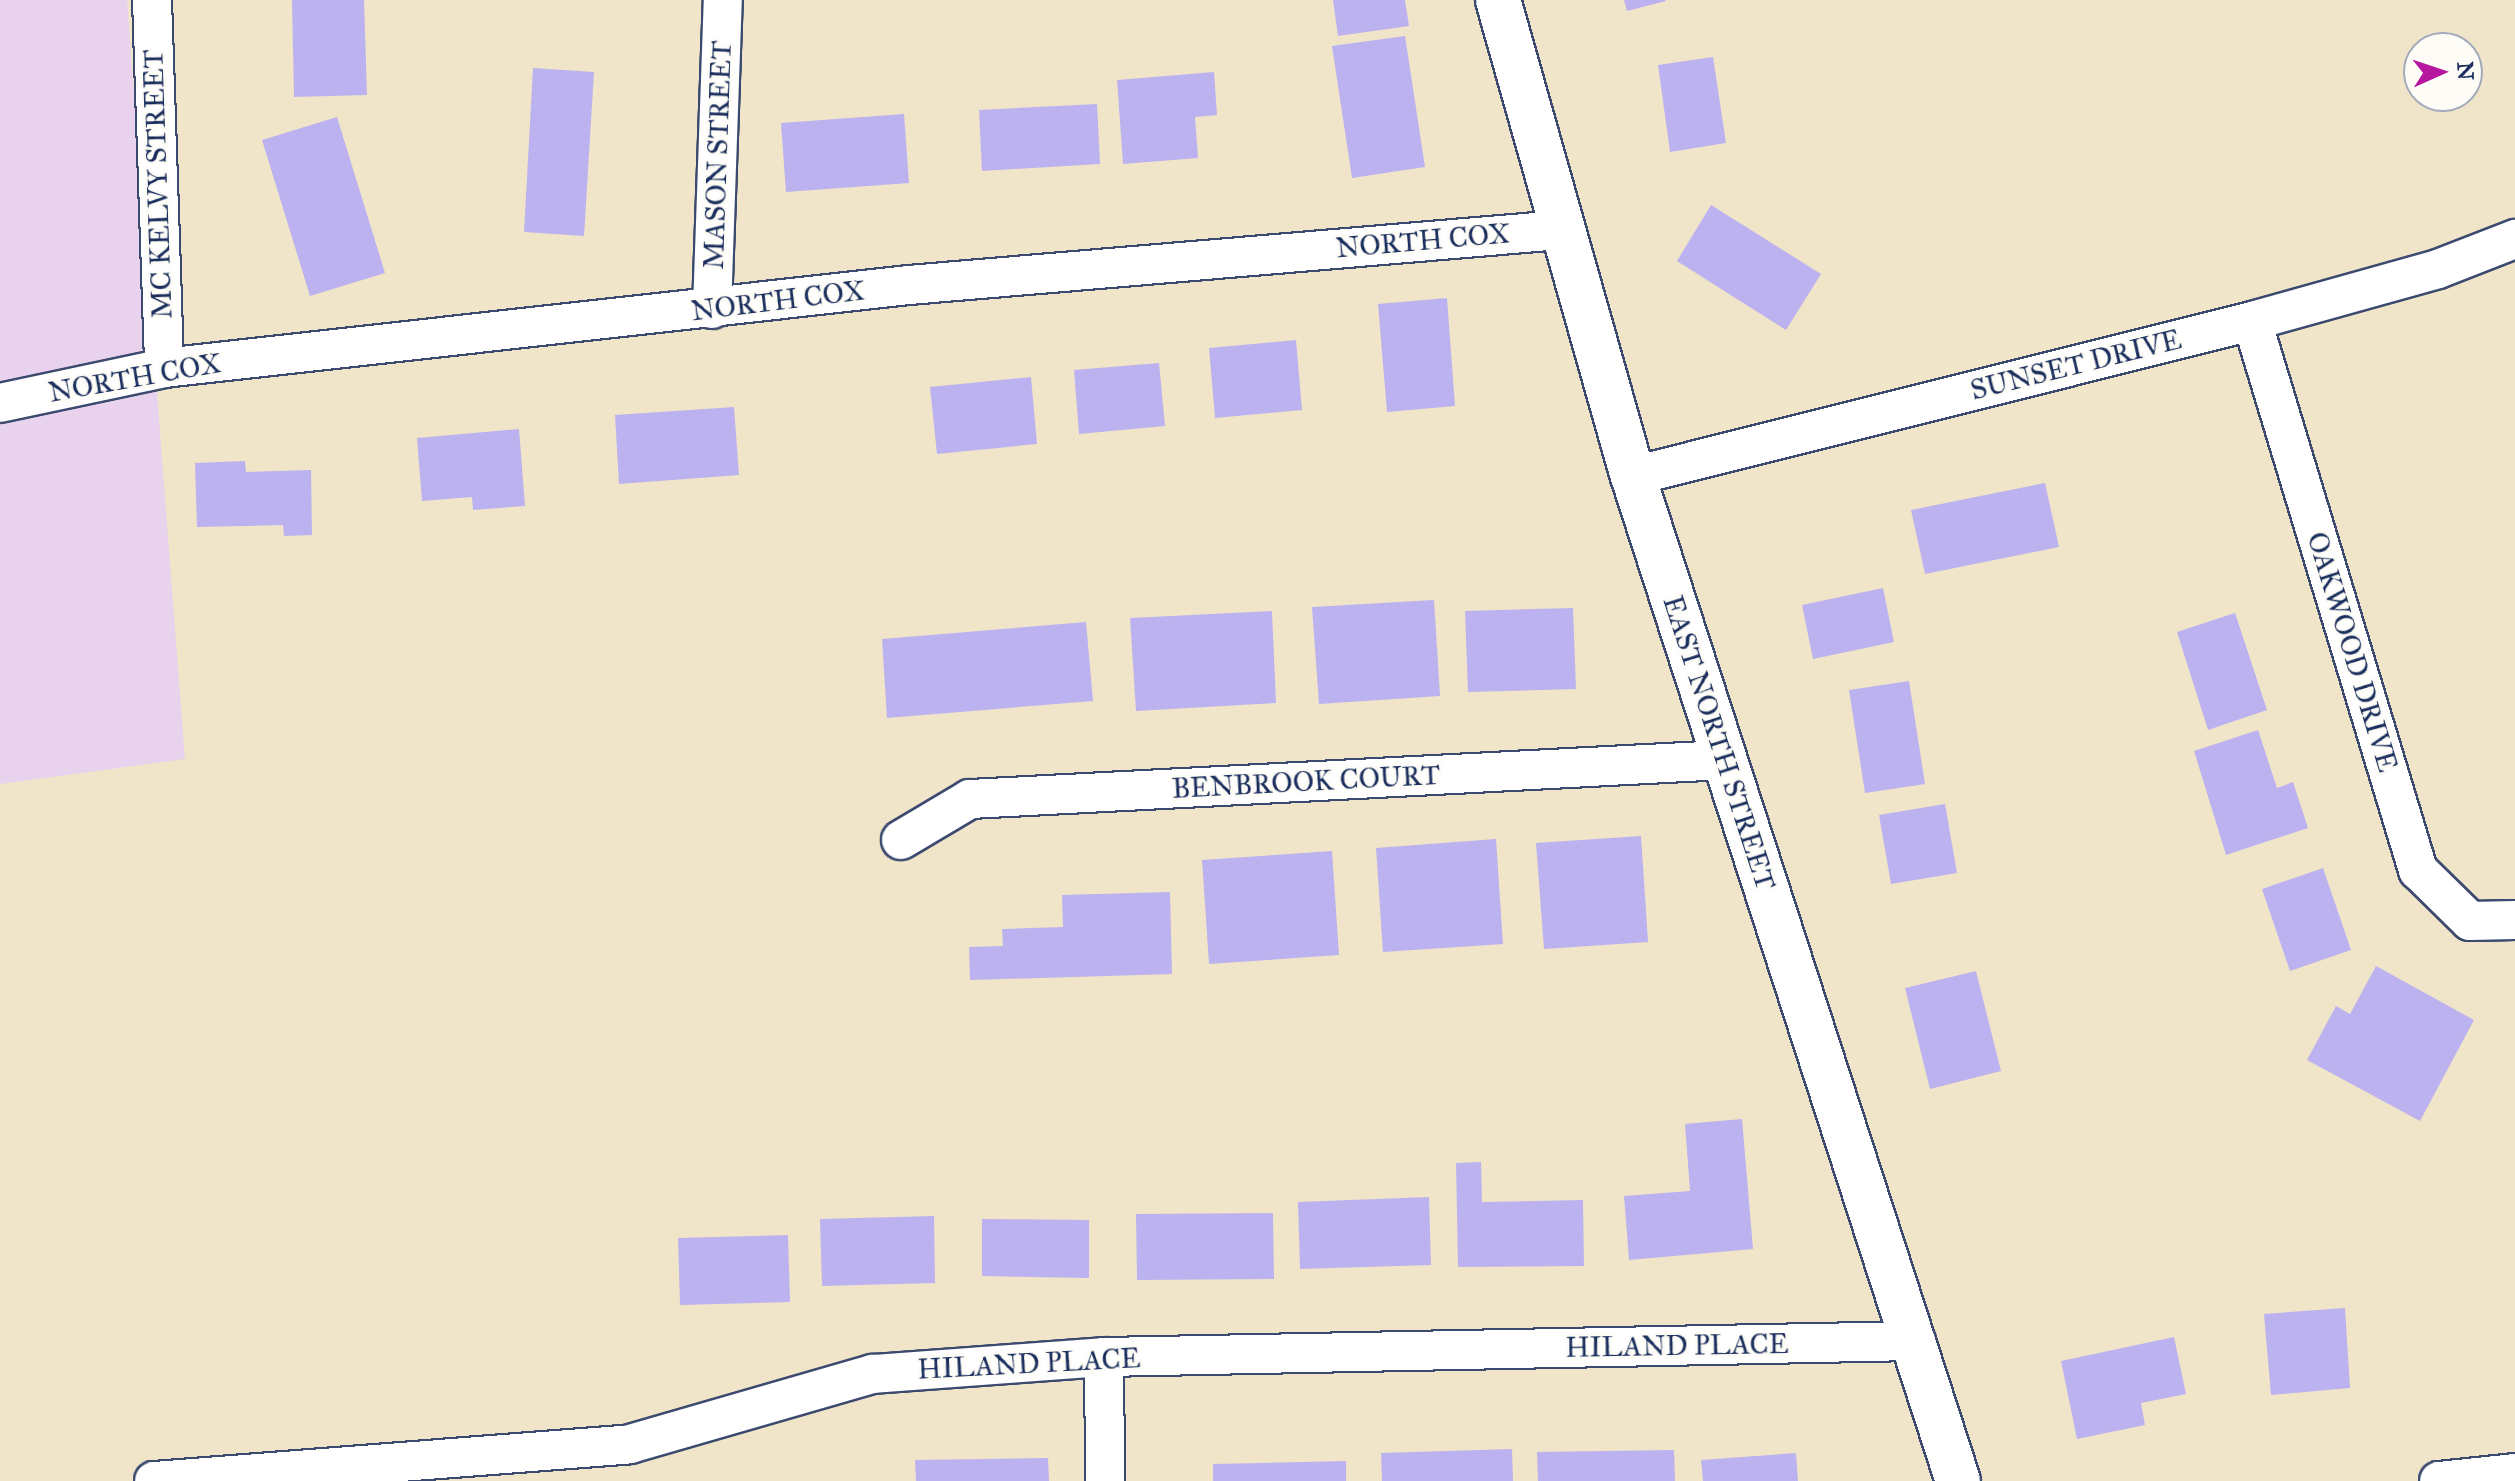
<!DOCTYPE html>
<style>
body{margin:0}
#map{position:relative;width:2515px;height:1481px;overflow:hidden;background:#f0e5c9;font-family:"IM FELL Great Primer",serif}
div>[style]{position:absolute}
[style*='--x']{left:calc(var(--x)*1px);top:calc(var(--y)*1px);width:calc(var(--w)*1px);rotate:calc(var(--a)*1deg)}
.built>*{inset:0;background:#e9d2ed}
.building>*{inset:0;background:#bcb2ef}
.roads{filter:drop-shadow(2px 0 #3b4a6e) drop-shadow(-2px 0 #3b4a6e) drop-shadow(0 2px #3b4a6e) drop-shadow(0 -2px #3b4a6e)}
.street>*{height:38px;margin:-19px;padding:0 19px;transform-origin:19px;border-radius:19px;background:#fff}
.secondary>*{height:44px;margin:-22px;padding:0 22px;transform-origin:22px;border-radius:22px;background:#fff}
span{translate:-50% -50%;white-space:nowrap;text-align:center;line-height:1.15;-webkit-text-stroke:6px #fdfcf7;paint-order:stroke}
.street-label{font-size:28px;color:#1b2f5e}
.north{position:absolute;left:2403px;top:32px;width:80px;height:80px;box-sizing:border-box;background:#fdfcf7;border:2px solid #a3aaba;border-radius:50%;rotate:87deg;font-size:22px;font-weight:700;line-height:32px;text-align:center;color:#1b2f5e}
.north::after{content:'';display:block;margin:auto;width:28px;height:36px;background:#b5179e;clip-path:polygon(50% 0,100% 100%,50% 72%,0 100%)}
</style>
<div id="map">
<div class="built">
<i style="clip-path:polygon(0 0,127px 0,185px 759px,0 784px)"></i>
</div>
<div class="building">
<i style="clip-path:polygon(292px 0,364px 0,367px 95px,294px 97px)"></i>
<i style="clip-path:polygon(1333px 0,1405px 0,1409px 26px,1338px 36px)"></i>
<i style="clip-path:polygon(1624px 0,1665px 0,1666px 1px,1627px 11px)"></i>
<i style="clip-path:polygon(1405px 36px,1425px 167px,1352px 178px,1332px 46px)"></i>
<i style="clip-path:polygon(1713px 57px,1726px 143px,1670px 152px,1658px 65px)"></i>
<i style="clip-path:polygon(533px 68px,594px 72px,584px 236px,524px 232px)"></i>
<i style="clip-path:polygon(1214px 72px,1217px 115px,1195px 117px,1198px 158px,1123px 164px,1117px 80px)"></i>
<i style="clip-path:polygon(1097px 104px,1100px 164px,982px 171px,979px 110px)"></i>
<i style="clip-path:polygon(904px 114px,909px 183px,786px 192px,781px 123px)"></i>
<i style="clip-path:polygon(337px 117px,385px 273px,310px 296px,262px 140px)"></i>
<i style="clip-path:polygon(1711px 205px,1821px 274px,1786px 330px,1677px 261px)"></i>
<i style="clip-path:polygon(1447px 298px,1455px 406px,1387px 412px,1378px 304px)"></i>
<i style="clip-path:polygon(1296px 340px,1302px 410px,1215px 418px,1209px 348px)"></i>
<i style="clip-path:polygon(1159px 363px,1165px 426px,1079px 434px,1074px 370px)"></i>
<i style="clip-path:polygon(1031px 377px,1037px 444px,937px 454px,930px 387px)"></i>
<i style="clip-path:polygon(734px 407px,739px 475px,619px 484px,615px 415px)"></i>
<i style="clip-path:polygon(519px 429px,525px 506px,473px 510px,472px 497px,422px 501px,417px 438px)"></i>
<i style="clip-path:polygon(245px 461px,246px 472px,311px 470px,312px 535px,284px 536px,283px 525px,197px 527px,195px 463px)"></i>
<i style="clip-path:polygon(2045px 483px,2059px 547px,1925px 574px,1911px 510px)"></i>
<i style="clip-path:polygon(1883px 588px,1894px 642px,1813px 659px,1802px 605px)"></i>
<i style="clip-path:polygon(1434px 600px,1440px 696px,1319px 704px,1312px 607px)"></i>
<i style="clip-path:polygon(1573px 608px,1576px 689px,1468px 692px,1465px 611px)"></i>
<i style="clip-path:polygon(1272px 611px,1276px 703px,1136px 711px,1130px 618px)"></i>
<i style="clip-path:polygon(2235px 613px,2267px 710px,2208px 730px,2177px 632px)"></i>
<i style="clip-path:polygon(1086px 622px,1093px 701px,887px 718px,882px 639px)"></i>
<i style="clip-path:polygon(1909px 681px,1925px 784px,1865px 793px,1849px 690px)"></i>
<i style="clip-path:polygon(2258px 730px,2277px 788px,2293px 782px,2308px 828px,2226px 855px,2194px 751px)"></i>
<i style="clip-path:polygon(1945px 804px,1957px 873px,1891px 884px,1879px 815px)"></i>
<i style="clip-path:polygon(1641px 836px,1648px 942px,1544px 949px,1536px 843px)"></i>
<i style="clip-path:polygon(1496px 839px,1503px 944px,1383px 952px,1376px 848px)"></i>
<i style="clip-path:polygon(1332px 851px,1339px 955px,1209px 964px,1202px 860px)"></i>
<i style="clip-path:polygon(2323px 868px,2351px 950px,2290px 971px,2262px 889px)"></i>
<i style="clip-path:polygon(1170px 892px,1172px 974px,970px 980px,969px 947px,1003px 946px,1002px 929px,1063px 927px,1062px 895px)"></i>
<i style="clip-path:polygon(2376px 966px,2474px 1020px,2420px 1121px,2307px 1060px,2336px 1006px,2350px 1014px)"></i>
<i style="clip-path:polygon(1976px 971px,2001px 1071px,1930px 1089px,1905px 988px)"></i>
<i style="clip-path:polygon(1742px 1119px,1753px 1249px,1629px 1260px,1624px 1196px,1690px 1191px,1685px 1124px)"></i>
<i style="clip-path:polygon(1481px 1162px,1482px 1202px,1583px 1200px,1584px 1266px,1458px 1267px,1456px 1163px)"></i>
<i style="clip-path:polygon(1429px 1197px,1431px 1265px,1300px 1269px,1298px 1202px)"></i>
<i style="clip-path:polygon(1273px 1213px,1274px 1279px,1137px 1280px,1136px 1214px)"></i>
<i style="clip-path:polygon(934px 1216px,935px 1283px,822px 1286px,820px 1219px)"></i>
<i style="clip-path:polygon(982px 1219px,1089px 1220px,1089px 1278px,982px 1276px)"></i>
<i style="clip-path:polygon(788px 1235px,790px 1302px,680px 1305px,678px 1238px)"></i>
<i style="clip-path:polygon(2345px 1308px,2350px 1388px,2271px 1395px,2264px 1314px)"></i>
<i style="clip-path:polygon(2174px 1337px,2186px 1394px,2141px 1403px,2145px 1425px,2077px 1439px,2061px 1361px)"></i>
<i style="clip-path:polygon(1512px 1449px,1513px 1481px,1382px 1481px,1381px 1453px)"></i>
<i style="clip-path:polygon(1674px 1450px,1675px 1481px,1538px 1481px,1537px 1452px)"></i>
<i style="clip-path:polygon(1796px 1453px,1798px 1481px,1703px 1481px,1701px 1460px)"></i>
<i style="clip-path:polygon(1048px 1458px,1049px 1481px,916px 1481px,915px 1460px)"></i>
<i style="clip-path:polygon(1346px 1461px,1346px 1481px,1213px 1481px,1213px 1464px)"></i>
</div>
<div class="roads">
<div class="street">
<i style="--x:152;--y:0;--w:368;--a:88.1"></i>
<i style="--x:712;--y:309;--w:309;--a:-88"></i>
<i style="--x:2252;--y:321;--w:574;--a:73.18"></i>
<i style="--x:2418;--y:870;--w:73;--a:44.4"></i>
<i style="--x:2470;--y:921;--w:45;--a:-1.3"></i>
<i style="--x:0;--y:403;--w:168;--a:-12"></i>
<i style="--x:164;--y:368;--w:750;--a:-6.36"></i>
<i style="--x:909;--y:285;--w:653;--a:-4.83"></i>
<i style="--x:1633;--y:476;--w:638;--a:-14.06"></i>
<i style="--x:2252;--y:321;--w:193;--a:-15.6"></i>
<i style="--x:2438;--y:269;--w:83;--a:-21.3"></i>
<i style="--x:901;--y:840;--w:80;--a:-30.7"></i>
<i style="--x:970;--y:799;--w:754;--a:-2.96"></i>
<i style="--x:1104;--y:1357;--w:124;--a:89.5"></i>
<i style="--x:154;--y:1481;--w:477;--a:-4.4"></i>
<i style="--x:630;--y:1444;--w:253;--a:-16.1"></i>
<i style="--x:873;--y:1374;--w:232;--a:-4.2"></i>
<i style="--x:1104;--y:1357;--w:812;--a:-1.13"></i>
<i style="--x:2439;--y:1481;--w:76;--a:-6"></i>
</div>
<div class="secondary">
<i style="--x:1498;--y:0;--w:495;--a:74.2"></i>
<i style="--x:1633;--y:476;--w:1056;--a:72.08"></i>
</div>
</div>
<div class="street-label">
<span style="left:718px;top:155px;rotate:-88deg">MASON STREET</span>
<span style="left:158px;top:184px;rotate:-92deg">MC KELVY STREET</span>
<span style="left:1423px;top:241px;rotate:-5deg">NORTH COX</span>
<span style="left:778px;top:301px;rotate:-7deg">NORTH COX</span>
<span style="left:2076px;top:365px;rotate:-14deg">SUNSET DRIVE</span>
<span style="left:135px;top:378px;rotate:-10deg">NORTH COX</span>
<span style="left:2352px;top:652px;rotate:73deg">OAKWOOD DRIVE</span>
<span style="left:1719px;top:743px;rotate:72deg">EAST NORTH STREET</span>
<span style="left:1306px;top:782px;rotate:-3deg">BENBROOK COURT</span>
<span style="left:1677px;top:1346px;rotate:-1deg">HILAND PLACE</span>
<span style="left:1029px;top:1364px;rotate:-3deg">HILAND PLACE</span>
</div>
<div class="north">N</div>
</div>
